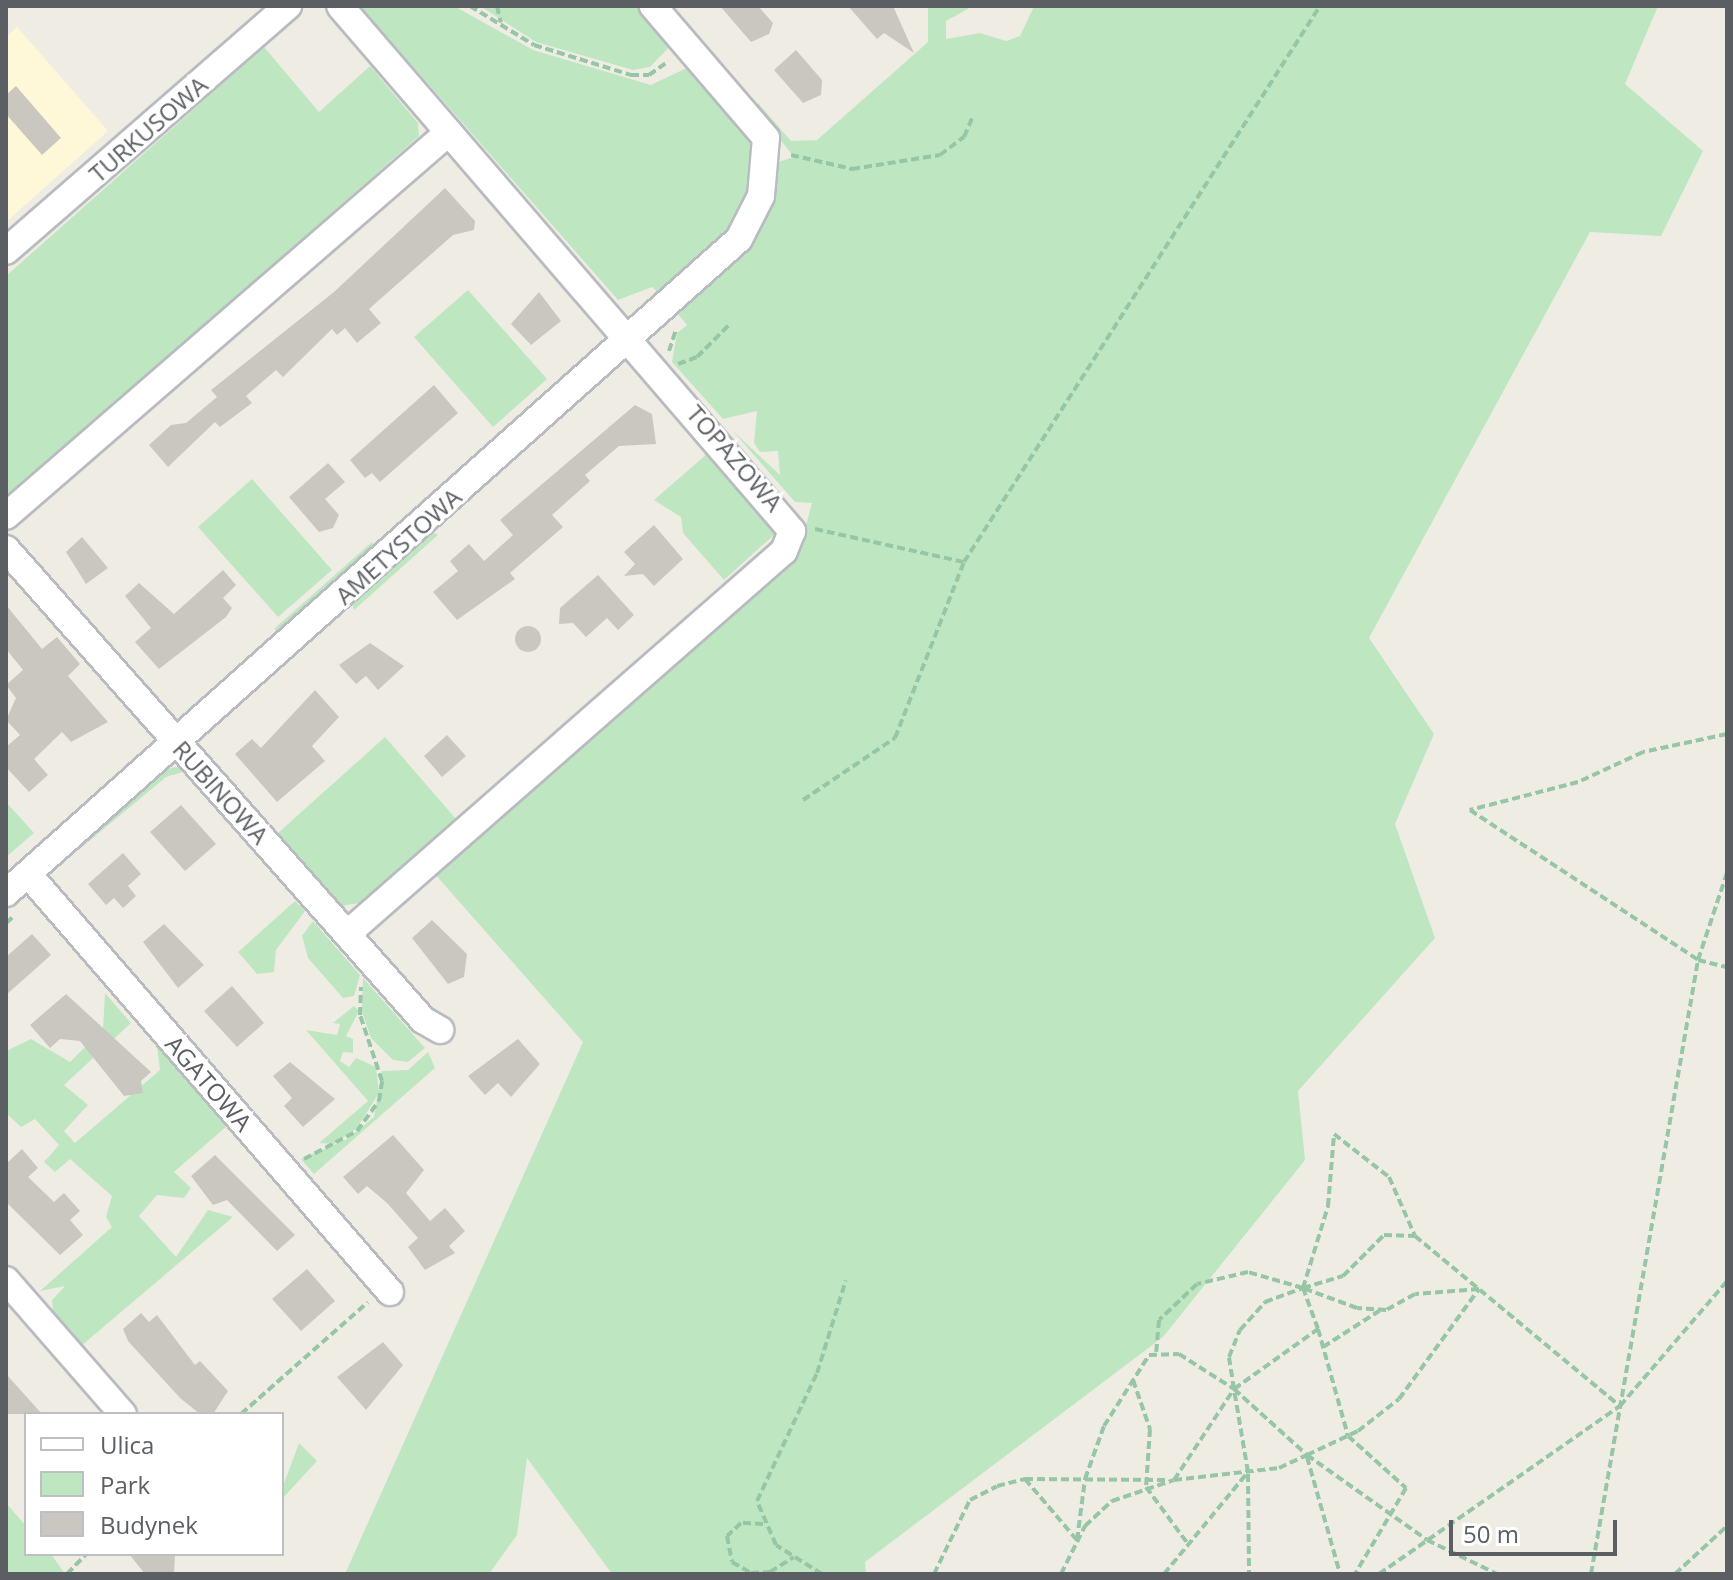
<!DOCTYPE html>
<style>
body{margin:0}
#map{position:relative;width:1733px;height:1580px;overflow:hidden;background:#efede3;font-family:"Open Sans",sans-serif}
div>[style]{position:absolute}
[style*='--x']{left:calc(var(--x)*1px);top:calc(var(--y)*1px);width:calc(var(--w)*1px);rotate:calc(var(--a)*1deg)}
.commercial>*{inset:0;background:#fff8d8}
.green>*{inset:0;background:#bee7c1}
.building>*{inset:0;background:#c9c7c0}
.round{border-radius:50%}
.path>*{height:4px;margin-top:-2px;transform-origin:0;background:repeating-linear-gradient(90deg,#96c6a6 0 8px,transparent 0 12px)}
.roads{filter:drop-shadow(2px 0 #b8bbc0) drop-shadow(-2px 0 #b8bbc0) drop-shadow(0 2px #b8bbc0) drop-shadow(0 -2px #b8bbc0)}
.street>*{height:26px;margin:-13px;padding:0 13px;transform-origin:13px;border-radius:13px;background:#fff}
span{translate:-50% -50%;white-space:nowrap;text-align:center;line-height:1.15;-webkit-text-stroke:6px #fff;paint-order:stroke}
.street-label{font-size:24px;color:#5b5f64}
.frame{position:absolute;inset:0;border:8px solid #5b5f64;pointer-events:none}
.legend{position:absolute;left:24px;top:1412px;width:260px;height:144px;box-sizing:border-box;background:#fff;border:2px solid #bdbfc1;margin:0;padding:10px 14px;list-style:none;font-size:24px;color:#5b5f64}
.legend li{display:flex;align-items:center;gap:16px;height:40px}
.legend b{width:40px;border:2px solid #bdbfc1}
.scale{position:absolute;left:1449px;top:1520px;width:168px;height:36px;box-sizing:border-box;border:4px solid #5b5f64;border-top:0;padding-left:10px;font-size:24px;line-height:28px;white-space:nowrap;color:#5b5f64;-webkit-text-stroke:6px #fff;paint-order:stroke}
</style>
<div id="map">
<div class="commercial">
<i style="clip-path:polygon(17px 27px,108px 131px,6px 222px,6px 37px)"></i>
</div>
<div class="green">
<i style="clip-path:polygon(360px 6px,454px 6px,533px 50px,651px 85px,693px 65px,760px 150px,740px 225px,663px 297px,652px 287px,618px 300px)"></i>
<i style="clip-path:polygon(480px 6px,644px 6px,673px 43px,650px 67px,633px 70px,536px 42px)"></i>
<i style="clip-path:polygon(928px 6px,973px 6px,946px 21px,946px 39px,980px 33px,1006px 41px,1020px 36px,1034px 6px,1658px 6px,1625px 84px,1703px 151px,1661px 236px,1590px 232px,1369px 638px,1434px 734px,1395px 824px,1435px 938px,1298px 1091px,1305px 1160px,1163px 1337px,865px 1562px,866px 1574px,612px 1574px,527px 1458px,517px 1535px,489px 1574px,345px 1574px,583px 1042px,433px 872px,801px 544px,812px 503px,795px 502px,732px 430px,780px 475px,778px 451px,760px 452px,754px 443px,757px 411px,723px 419px,672px 362px,677px 333px,687px 325px,677px 313px,775px 163px,794px 157px,754px 107px,758px 103px,791px 141px,817px 140px,928px 42px)"></i>
<i style="clip-path:polygon(264px 47px,319px 112px,370px 66px,418px 123px,419px 136px,6px 500px,6px 276px)"></i>
<i style="clip-path:polygon(468px 290px,547px 379px,493px 427px,414px 337px)"></i>
<i style="clip-path:polygon(708px 453px,776px 533px,724px 580px,683px 533px,681px 517px,654px 500px)"></i>
<i style="clip-path:polygon(252px 479px,332px 570px,278px 617px,198px 527px)"></i>
<i style="clip-path:polygon(431px 531px,438px 535px,354px 610px,352px 602px)"></i>
<i style="clip-path:polygon(372px 542px,376px 552px,283px 634px,274px 629px)"></i>
<i style="clip-path:polygon(385px 737px,456px 819px,360px 903px,341px 906px,278px 833px)"></i>
<i style="clip-path:polygon(176px 767px,186px 771px,166px 777px,75px 853px,161px 770px)"></i>
<i style="clip-path:polygon(6px 802px,34px 833px,6px 857px)"></i>
<i style="clip-path:polygon(295px 901px,305px 911px,276px 950px,274px 972px,257px 974px,238px 952px)"></i>
<i style="clip-path:polygon(313px 921px,360px 975px,354px 996px,343px 998px,308px 958px,302px 936px)"></i>
<i style="clip-path:polygon(363px 978px,425px 1048px,408px 1062px,393px 1060px,371px 1038px,362px 1012px)"></i>
<i style="clip-path:polygon(105px 993px,131px 1023px,64px 1085px,88px 1105px,64px 1131px,75px 1143px,160px 1070px,157px 1046px,227px 1126px,174px 1172px,191px 1188px,184px 1198px,157px 1195px,139px 1216px,176px 1257px,208px 1210px,233px 1217px,81px 1346px,53px 1312px,52px 1300px,65px 1286px,40px 1291px,112px 1227px,106px 1217px,112px 1196px,70px 1159px,55px 1172px,44px 1162px,59px 1145px,35px 1119px,21px 1127px,6px 1113px,6px 1051px,31px 1039px,70px 1062px,103px 1029px)"></i>
<i style="clip-path:polygon(354px 1006px,359px 1011px,346px 1036px,353px 1039px,353px 1053px,343px 1052px,340px 1061px,349px 1067px,356px 1058px,376px 1067px,379px 1093px,357px 1128px,334px 1144px,319px 1143px,368px 1101px,306px 1030px,337px 1035px,340px 1024px,333px 1023px)"></i>
<i style="clip-path:polygon(428px 1052px,435px 1068px,314px 1174px,301px 1159px,347px 1139px,374px 1117px,382px 1071px,408px 1070px)"></i>
<i style="clip-path:polygon(299px 1443px,317px 1461px,282px 1499px,282px 1489px)"></i>
<i style="clip-path:polygon(6px 1503px,26px 1526px,26px 1554px,51px 1554px,65px 1574px,6px 1574px)"></i>
</div>
<div class="building">
<i style="clip-path:polygon(720px 6px,758px 6px,773px 23px,769px 34px,751px 42px)"></i>
<i style="clip-path:polygon(848px 6px,893px 6px,914px 53px,884px 33px,877px 39px)"></i>
<i style="clip-path:polygon(796px 50px,822px 80px,821px 95px,803px 103px,774px 70px)"></i>
<i style="clip-path:polygon(16px 86px,61px 138px,42px 155px,6px 114px,6px 95px)"></i>
<i style="clip-path:polygon(445px 188px,475px 221px,474px 230px,453px 235px,369px 309px,381px 323px,357px 343px,345px 328px,337px 335px,332px 329px,283px 377px,276px 370px,246px 396px,252px 403px,220px 427px,215px 422px,168px 467px,149px 445px,171px 425px,186px 423px,217px 397px,211px 390px,334px 292px)"></i>
<i style="clip-path:polygon(539px 292px,561px 321px,531px 345px,511px 324px)"></i>
<i style="clip-path:polygon(434px 385px,458px 413px,380px 482px,372px 473px,365px 478px,350px 460px)"></i>
<i style="clip-path:polygon(635px 405px,652px 414px,656px 444px,619px 446px,585px 475px,590px 481px,552px 515px,563px 527px,510px 573px,515px 579px,457px 620px,433px 592px,458px 571px,450px 561px,469px 544px,484px 561px,513px 535px,500px 520px)"></i>
<i style="clip-path:polygon(328px 463px,345px 482px,325px 499px,339px 515px,333px 528px,319px 532px,289px 497px)"></i>
<i style="clip-path:polygon(654px 525px,683px 559px,654px 586px,643px 574px,624px 576px,635px 564px,624px 552px)"></i>
<i style="clip-path:polygon(82px 537px,108px 568px,86px 584px,66px 552px)"></i>
<i style="clip-path:polygon(223px 570px,236px 585px,223px 598px,232px 608px,226px 617px,159px 669px,135px 642px,151px 628px,125px 596px,139px 583px,174px 614px)"></i>
<i style="clip-path:polygon(598px 575px,634px 615px,618px 630px,607px 618px,586px 637px,573px 623px,559px 624px,560px 608px)"></i>
<i style="clip-path:polygon(6px 605px,42px 649px,57px 637px,80px 664px,68px 676px,108px 722px,71px 742px,62px 732px,34px 759px,48px 775px,29px 792px,6px 767px,6px 747px,20px 735px,6px 720px,16px 698px,6px 685px,23px 670px,6px 649px)"></i>
<i class="round" style="left:515px;top:626px;width:26px;height:26px"></i>
<i style="clip-path:polygon(370px 643px,404px 666px,378px 690px,366px 676px,356px 684px,339px 665px)"></i>
<i style="clip-path:polygon(315px 690px,339px 717px,312px 746px,325px 761px,277px 802px,235px 754px,252px 739px,261px 748px)"></i>
<i style="clip-path:polygon(447px 735px,466px 756px,442px 777px,424px 756px)"></i>
<i style="clip-path:polygon(181px 805px,216px 844px,185px 871px,150px 832px)"></i>
<i style="clip-path:polygon(123px 853px,141px 874px,128px 886px,136px 896px,123px 908px,114px 898px,106px 905px,88px 884px)"></i>
<i style="clip-path:polygon(432px 920px,467px 954px,464px 977px,448px 984px,412px 938px)"></i>
<i style="clip-path:polygon(164px 924px,204px 965px,178px 988px,143px 942px)"></i>
<i style="clip-path:polygon(32px 934px,51px 955px,6px 995px,6px 957px)"></i>
<i style="clip-path:polygon(232px 986px,264px 1023px,237px 1047px,204px 1011px)"></i>
<i style="clip-path:polygon(66px 994px,151px 1072px,141px 1081px,143px 1093px,124px 1096px,80px 1041px,60px 1039px,50px 1048px,30px 1025px)"></i>
<i style="clip-path:polygon(518px 1039px,540px 1064px,511px 1097px,498px 1083px,485px 1095px,468px 1076px)"></i>
<i style="clip-path:polygon(290px 1062px,335px 1099px,303px 1127px,284px 1106px,292px 1098px,273px 1076px)"></i>
<i style="clip-path:polygon(393px 1135px,424px 1170px,406px 1193px,430px 1221px,445px 1208px,465px 1231px,449px 1246px,455px 1253px,425px 1270px,408px 1247px,418px 1238px,387px 1203px,367px 1186px,358px 1194px,343px 1177px)"></i>
<i style="clip-path:polygon(22px 1149px,38px 1168px,28px 1177px,54px 1202px,64px 1193px,80px 1211px,70px 1220px,83px 1235px,60px 1255px,6px 1202px,6px 1164px)"></i>
<i style="clip-path:polygon(215px 1155px,295px 1235px,277px 1251px,227px 1200px,213px 1205px,191px 1176px)"></i>
<i style="clip-path:polygon(307px 1269px,335px 1301px,301px 1331px,272px 1299px)"></i>
<i style="clip-path:polygon(141px 1313px,149px 1322px,157px 1315px,195px 1365px,200px 1361px,228px 1391px,213px 1414px,200px 1414px,180px 1398px,128px 1341px,123px 1329px)"></i>
<i style="clip-path:polygon(383px 1342px,403px 1365px,366px 1410px,337px 1377px)"></i>
<i style="clip-path:polygon(6px 1374px,42px 1414px,6px 1414px)"></i>
<i style="clip-path:polygon(129px 1554px,175px 1554px,174px 1574px,145px 1574px)"></i>
</div>
<div class="path">
<i style="--x:470;--y:6;--w:75;--a:31.4"></i>
<i style="--x:534;--y:45;--w:102;--a:17.2"></i>
<i style="--x:631;--y:75;--w:18;--a:0"></i>
<i style="--x:649;--y:75;--w:24;--a:-35"></i>
<i style="--x:497;--y:6;--w:17;--a:77"></i>
<i style="--x:791;--y:155;--w:63;--a:12.9"></i>
<i style="--x:852;--y:169;--w:89;--a:-9"></i>
<i style="--x:940;--y:155;--w:30;--a:-37"></i>
<i style="--x:964;--y:137;--w:21;--a:-67"></i>
<i style="--x:669;--y:351;--w:23;--a:-72"></i>
<i style="--x:678;--y:364;--w:20;--a:-20"></i>
<i style="--x:697;--y:357;--w:45;--a:-45"></i>
<i style="--x:815;--y:529;--w:153;--a:12.5"></i>
<i style="--x:1727;--y:734;--w:86;--a:167.9"></i>
<i style="--x:1643;--y:752;--w:72;--a:155.2"></i>
<i style="--x:1578;--y:782;--w:112;--a:165.5"></i>
<i style="--x:1470;--y:810;--w:273;--a:33.3"></i>
<i style="--x:1698;--y:960;--w:30;--a:14"></i>
<i style="--x:803;--y:800;--w:111;--a:-34"></i>
<i style="--x:895;--y:738;--w:189;--a:-68.6"></i>
<i style="--x:964;--y:562;--w:660;--a:-57.37"></i>
<i style="--x:6;--y:923;--w:11;--a:-41"></i>
<i style="--x:304;--y:1159;--w:60;--a:-27.8"></i>
<i style="--x:357;--y:1131;--w:37;--a:-54"></i>
<i style="--x:379;--y:1101;--w:20;--a:-81"></i>
<i style="--x:382;--y:1081;--w:70;--a:-108.4"></i>
<i style="--x:360;--y:1015;--w:28;--a:-88"></i>
<i style="--x:1318;--y:1329;--w:111;--a:74.3"></i>
<i style="--x:1348;--y:1436;--w:78;--a:41.9"></i>
<i style="--x:1406;--y:1488;--w:100;--a:120.7"></i>
<i style="--x:1323;--y:1347;--w:67;--a:-32.7"></i>
<i style="--x:1133;--y:1380;--w:52;--a:70.9"></i>
<i style="--x:1150;--y:1429;--w:58;--a:93.9"></i>
<i style="--x:1146;--y:1487;--w:71;--a:53.6"></i>
<i style="--x:241;--y:1414;--w:169;--a:-41.4"></i>
<i style="--x:1307;--y:1457;--w:122;--a:74.2"></i>
<i style="--x:1248;--y:1474;--w:100;--a:89.4"></i>
<i style="--x:1025;--y:1479;--w:80;--a:49.6"></i>
<i style="--x:1077;--y:1540;--w:62;--a:-82.5"></i>
<i style="--x:1085;--y:1479;--w:56;--a:-70.3"></i>
<i style="--x:1104;--y:1426;--w:84;--a:-57.6"></i>
<i style="--x:1149;--y:1355;--w:30;--a:-2"></i>
<i style="--x:1179;--y:1354;--w:65;--a:32.5"></i>
<i style="--x:1234;--y:1389;--w:32;--a:-99"></i>
<i style="--x:1229;--y:1357;--w:29;--a:-68"></i>
<i style="--x:1240;--y:1330;--w:38;--a:-48"></i>
<i style="--x:1265;--y:1302;--w:40;--a:-20.2"></i>
<i style="--x:1303;--y:1288;--w:57;--a:-163.8"></i>
<i style="--x:1248;--y:1272;--w:52;--a:166.8"></i>
<i style="--x:1197;--y:1284;--w:52;--a:136.5"></i>
<i style="--x:1159;--y:1320;--w:32;--a:95"></i>
<i style="--x:1174;--y:1480;--w:106;--a:-6.5"></i>
<i style="--x:1279;--y:1468;--w:31;--a:-25"></i>
<i style="--x:1307;--y:1455;--w:147;--a:35.3"></i>
<i style="--x:1427;--y:1540;--w:78;--a:25.9"></i>
<i style="--x:763;--y:1524;--w:22;--a:-177"></i>
<i style="--x:741;--y:1523;--w:19;--a:137"></i>
<i style="--x:727;--y:1536;--w:26;--a:79"></i>
<i style="--x:732;--y:1562;--w:22;--a:30"></i>
<i style="--x:751;--y:1573;--w:19;--a:-3"></i>
<i style="--x:770;--y:1572;--w:28;--a:-32"></i>
<i style="--x:67;--y:1574;--w:28;--a:-46"></i>
<i style="--x:822;--y:1574;--w:54;--a:-147.8"></i>
<i style="--x:776;--y:1545;--w:48;--a:-113.4"></i>
<i style="--x:757;--y:1501;--w:141;--a:-64.9"></i>
<i style="--x:817;--y:1373;--w:97;--a:-72.7"></i>
<i style="--x:934;--y:1574;--w:82;--a:-64.1"></i>
<i style="--x:970;--y:1500;--w:30;--a:-27"></i>
<i style="--x:997;--y:1486;--w:29;--a:-14"></i>
<i style="--x:1025;--y:1479;--w:140;--a:0.4"></i>
<i style="--x:1061;--y:1574;--w:54;--a:-63.4"></i>
<i style="--x:1085;--y:1526;--w:37;--a:-43"></i>
<i style="--x:1112;--y:1501;--w:65;--a:-18.7"></i>
<i style="--x:1174;--y:1480;--w:109;--a:-56.6"></i>
<i style="--x:1234;--y:1389;--w:103;--a:-35.5"></i>
<i style="--x:1318;--y:1329;--w:44;--a:-110.1"></i>
<i style="--x:1303;--y:1288;--w:42;--a:-16.7"></i>
<i style="--x:1343;--y:1276;--w:58;--a:-45"></i>
<i style="--x:1384;--y:1235;--w:31;--a:2"></i>
<i style="--x:1415;--y:1236;--w:266;--a:39.7"></i>
<i style="--x:1164;--y:1574;--w:132;--a:-50.5"></i>
<i style="--x:1248;--y:1472;--w:84;--a:-99.6"></i>
<i style="--x:1234;--y:1389;--w:98;--a:42.1"></i>
<i style="--x:1307;--y:1455;--w:56;--a:-25.2"></i>
<i style="--x:1358;--y:1431;--w:52;--a:-38"></i>
<i style="--x:1399;--y:1399;--w:136;--a:-54"></i>
<i style="--x:1479;--y:1289;--w:64;--a:175.5"></i>
<i style="--x:1415;--y:1294;--w:33;--a:151"></i>
<i style="--x:1386;--y:1310;--w:29;--a:-176"></i>
<i style="--x:1357;--y:1308;--w:58;--a:-159.7"></i>
<i style="--x:1303;--y:1288;--w:86;--a:-73"></i>
<i style="--x:1328;--y:1206;--w:72;--a:-85.2"></i>
<i style="--x:1334;--y:1134;--w:70;--a:38"></i>
<i style="--x:1389;--y:1177;--w:64;--a:66.2"></i>
<i style="--x:1379;--y:1574;--w:294;--a:-34.9"></i>
<i style="--x:1620;--y:1406;--w:165;--a:-49.4"></i>
<i style="--x:1591;--y:1574;--w:623;--a:-80.11"></i>
<i style="--x:1698;--y:960;--w:92;--a:-71.6"></i>
<i style="--x:1675;--y:1574;--w:71;--a:-42.7"></i>
</div>
<div class="roads">
<div class="street">
<i style="--x:340;--y:6;--w:693;--a:49.27"></i>
<i style="--x:792;--y:531;--w:22;--a:112"></i>
<i style="--x:784;--y:551;--w:581;--a:138.77"></i>
<i style="--x:6;--y:251;--w:374;--a:-41"></i>
<i style="--x:6;--y:516;--w:586;--a:-40.92"></i>
<i style="--x:6;--y:549;--w:629;--a:48.48"></i>
<i style="--x:423;--y:1020;--w:20;--a:30"></i>
<i style="--x:28;--y:874;--w:553;--a:49.11"></i>
<i style="--x:6;--y:893;--w:982;--a:-41.74"></i>
<i style="--x:739;--y:239;--w:48;--a:-62.9"></i>
<i style="--x:761;--y:196;--w:58;--a:-85.1"></i>
<i style="--x:766;--y:138;--w:174;--a:-130.6"></i>
<i style="--x:6;--y:1280;--w:178;--a:48.9"></i>
</div>
</div>
<div class="street-label">
<span style="left:148px;top:129px;rotate:-41deg">TURKUSOWA</span>
<span style="left:735px;top:458px;rotate:49deg">TOPAZOWA</span>
<span style="left:398px;top:546px;rotate:-42deg">AMETYSTOWA</span>
<span style="left:221px;top:792px;rotate:48deg">RUBINOWA</span>
<span style="left:209px;top:1083px;rotate:49deg">AGATOWA</span>
</div>
<div class="frame"></div>
<ul class="legend">
<li><b style="height:10px;background:#fff"></b>Ulica</li>
<li><b style="height:22px;background:#bee7c1"></b>Park</li>
<li><b style="height:22px;background:#c9c7c0"></b>Budynek</li>
</ul>
<div class="scale">50 m</div>
</div>
